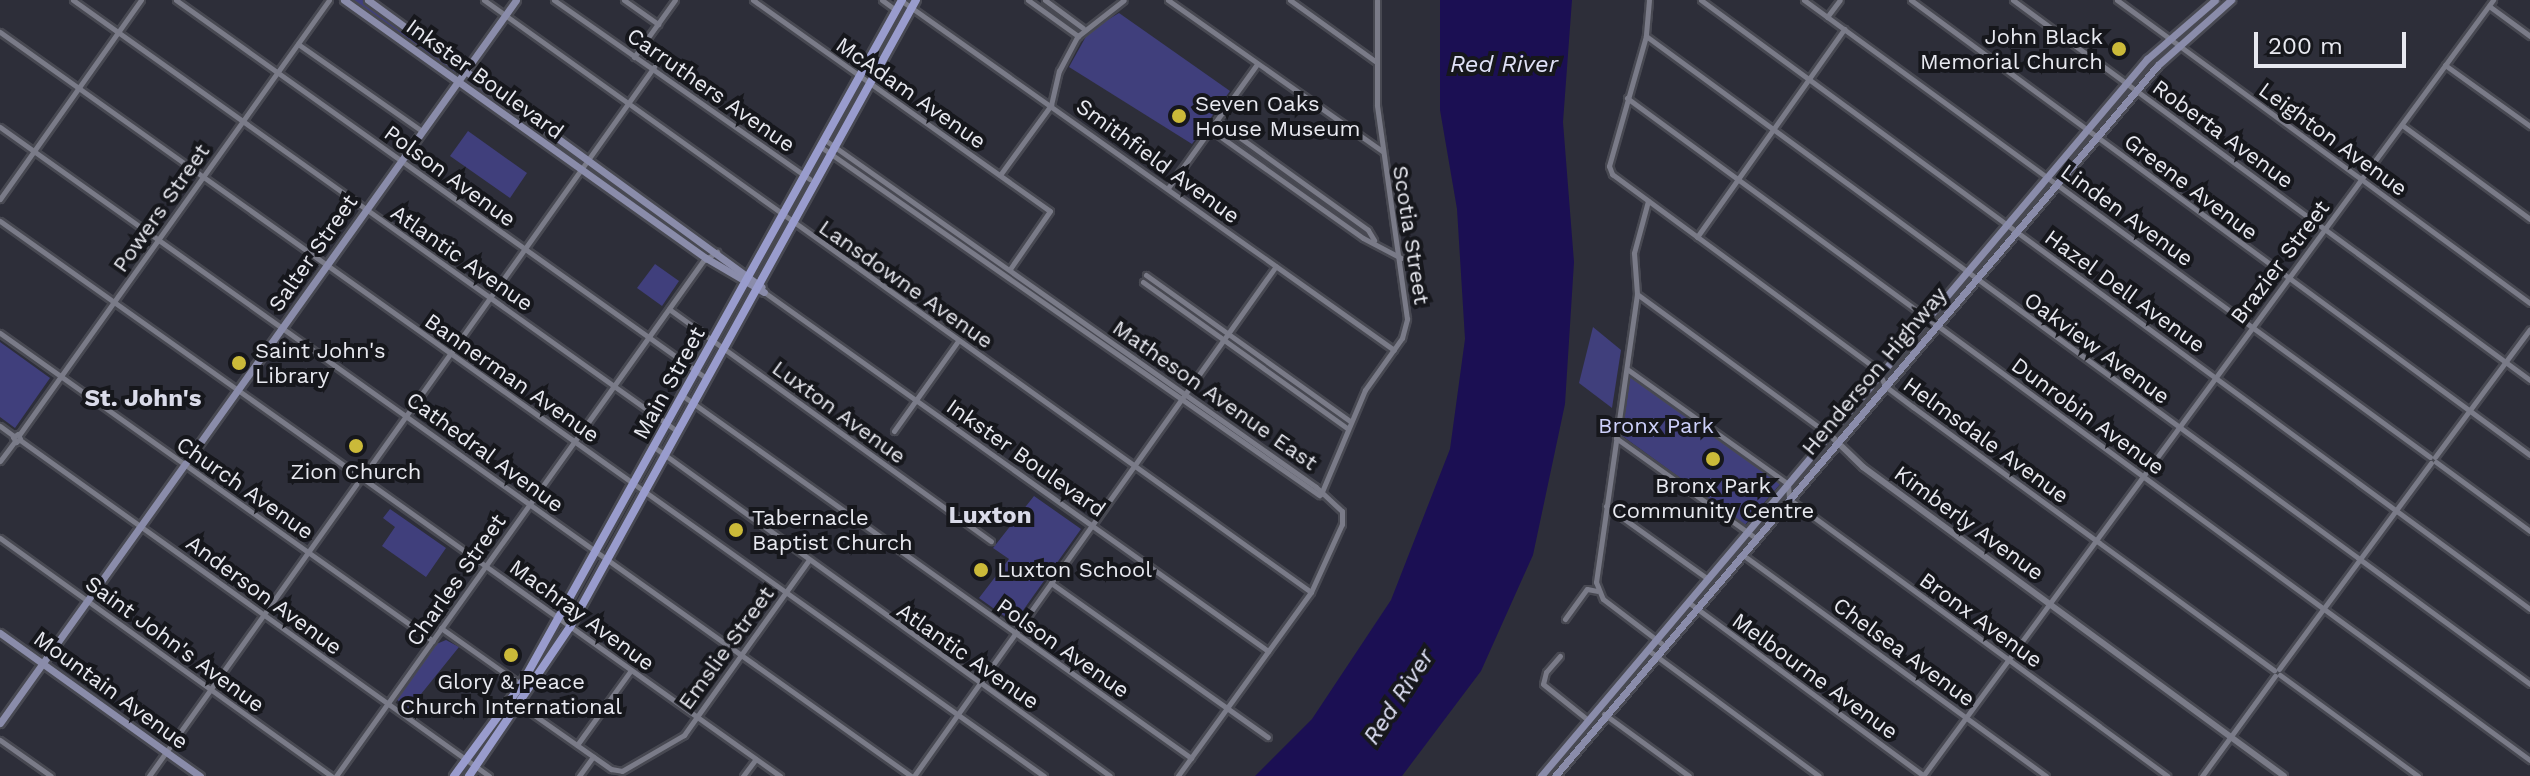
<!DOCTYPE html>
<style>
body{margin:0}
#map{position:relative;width:2530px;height:776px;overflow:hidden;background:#2d2e39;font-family:"Work Sans",sans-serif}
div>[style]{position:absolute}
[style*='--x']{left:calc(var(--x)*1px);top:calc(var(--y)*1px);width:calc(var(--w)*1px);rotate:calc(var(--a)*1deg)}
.green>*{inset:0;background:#403f7c}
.water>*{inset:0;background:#1b0f53}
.roads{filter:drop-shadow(2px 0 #484952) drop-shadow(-2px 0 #484952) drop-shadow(0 2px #484952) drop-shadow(0 -2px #484952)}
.minor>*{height:5px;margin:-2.5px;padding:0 2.5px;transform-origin:2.5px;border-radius:2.5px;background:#7a7b88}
.tertiary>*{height:6px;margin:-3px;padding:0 3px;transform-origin:3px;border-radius:3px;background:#7a7b88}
.secondary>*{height:7px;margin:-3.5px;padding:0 3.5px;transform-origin:3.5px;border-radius:3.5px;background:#8a8caa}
.primary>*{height:8px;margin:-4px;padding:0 4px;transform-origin:4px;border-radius:4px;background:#999ccd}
.dots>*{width:22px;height:22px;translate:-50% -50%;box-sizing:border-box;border:4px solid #16171c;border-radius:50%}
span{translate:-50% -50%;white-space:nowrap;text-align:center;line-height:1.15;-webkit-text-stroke:8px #16171c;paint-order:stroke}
.poi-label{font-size:22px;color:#e8e9f0}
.right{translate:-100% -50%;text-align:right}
.left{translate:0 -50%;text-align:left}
.street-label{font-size:22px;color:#e8e9f0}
.park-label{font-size:22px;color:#cdd0fa}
.water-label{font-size:24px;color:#e0e2f7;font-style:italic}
.neighbourhood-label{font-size:24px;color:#dadbe9;font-weight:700}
.scale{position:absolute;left:2254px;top:32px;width:152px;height:36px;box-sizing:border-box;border:4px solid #e8e9f0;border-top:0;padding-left:10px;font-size:24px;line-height:28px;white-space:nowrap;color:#e8e9f0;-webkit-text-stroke:6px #16171c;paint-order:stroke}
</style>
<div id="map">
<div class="green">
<i style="clip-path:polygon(347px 0,363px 0,453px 65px,456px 73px)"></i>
<i style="clip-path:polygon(1119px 13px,1230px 91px,1192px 144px,1069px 67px,1089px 31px)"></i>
<i style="clip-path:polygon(470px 80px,582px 157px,584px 163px,467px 84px)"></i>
<i style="clip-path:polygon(468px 131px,527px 173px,510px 198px,450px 156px)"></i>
<i style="clip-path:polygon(655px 264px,679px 281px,662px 306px,637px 288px)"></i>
<i style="clip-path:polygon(1593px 327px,1621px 350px,1612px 408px,1579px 383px)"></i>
<i style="clip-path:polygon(0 342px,50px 378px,15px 428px,0 417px)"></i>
<i style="clip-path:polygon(1633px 374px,1781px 483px,1745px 525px,1621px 435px,1628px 376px)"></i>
<i style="clip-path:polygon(1034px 496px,1081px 529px,1014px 623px,979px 598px,1009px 559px,993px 548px)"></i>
<i style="clip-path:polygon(390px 509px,446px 548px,426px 577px,382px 546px,395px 527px,383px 518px)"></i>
<i style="clip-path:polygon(446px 640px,459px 647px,413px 704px,413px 712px,396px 699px,434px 645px)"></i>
</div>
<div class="water">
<i style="clip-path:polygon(1440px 0,1572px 0,1563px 122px,1574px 262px,1565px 404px,1533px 555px,1481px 671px,1402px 776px,1255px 776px,1312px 719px,1391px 600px,1450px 449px,1465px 339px,1457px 209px,1440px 110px)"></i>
</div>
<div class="roads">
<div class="minor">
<i style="--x:73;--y:0;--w:742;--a:35.51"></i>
<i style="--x:176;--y:0;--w:651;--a:35.5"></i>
<i style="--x:484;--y:0;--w:1017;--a:35.6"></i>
<i style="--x:554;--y:0;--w:312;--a:35"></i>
<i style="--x:624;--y:0;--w:42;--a:35.2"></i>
<i style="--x:753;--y:0;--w:364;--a:35.4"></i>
<i style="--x:1050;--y:211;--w:70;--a:124.6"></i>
<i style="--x:882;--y:0;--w:17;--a:36"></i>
<i style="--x:1028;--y:0;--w:62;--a:35.8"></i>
<i style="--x:1045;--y:0;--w:47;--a:36.4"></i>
<i style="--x:1168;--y:0;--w:262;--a:35.2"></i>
<i style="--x:1290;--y:0;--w:105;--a:35.7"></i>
<i style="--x:1649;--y:0;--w:36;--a:95"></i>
<i style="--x:1646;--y:36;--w:135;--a:105.9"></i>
<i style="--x:1609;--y:166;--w:9;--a:69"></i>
<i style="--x:1612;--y:174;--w:330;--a:36.4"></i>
<i style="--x:1878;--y:370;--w:17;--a:66"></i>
<i style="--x:1885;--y:386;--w:35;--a:37"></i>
<i style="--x:1913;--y:407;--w:447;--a:36.1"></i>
<i style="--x:1701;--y:0;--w:1029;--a:36.3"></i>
<i style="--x:1804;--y:0;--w:775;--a:36.13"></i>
<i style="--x:1911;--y:0;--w:768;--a:36.32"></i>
<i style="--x:2013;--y:0;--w:642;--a:36.32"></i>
<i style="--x:2117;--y:0;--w:512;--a:36.27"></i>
<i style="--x:902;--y:1;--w:603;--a:35.35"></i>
<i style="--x:2489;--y:6;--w:51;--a:36.2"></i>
<i style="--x:1827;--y:17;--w:21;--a:-53"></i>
<i style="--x:0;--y:32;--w:1282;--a:35.48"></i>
<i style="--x:1646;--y:36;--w:1096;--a:36.24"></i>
<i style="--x:298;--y:44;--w:151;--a:35.1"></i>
<i style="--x:634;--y:57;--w:70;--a:-54.3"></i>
<i style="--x:2445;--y:65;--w:105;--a:35.7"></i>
<i style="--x:1627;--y:98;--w:1120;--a:36.25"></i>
<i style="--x:1217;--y:121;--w:186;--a:35.8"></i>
<i style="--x:1368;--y:230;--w:12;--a:59"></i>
<i style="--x:2402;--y:125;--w:159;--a:36.3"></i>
<i style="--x:0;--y:127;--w:1119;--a:35.47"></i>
<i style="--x:1211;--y:130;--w:186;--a:35.4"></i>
<i style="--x:1363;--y:238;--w:43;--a:27.8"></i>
<i style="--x:825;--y:140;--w:601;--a:35.25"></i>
<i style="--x:1316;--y:487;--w:35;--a:43"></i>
<i style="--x:1342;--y:511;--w:13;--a:90"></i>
<i style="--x:1342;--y:524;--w:75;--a:114.5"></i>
<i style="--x:1311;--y:592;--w:227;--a:125.9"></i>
<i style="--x:821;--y:147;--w:608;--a:34.95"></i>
<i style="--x:1000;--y:175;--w:87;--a:-53.9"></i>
<i style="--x:1051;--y:105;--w:35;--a:-77"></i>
<i style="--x:1059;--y:71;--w:40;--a:-62"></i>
<i style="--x:1078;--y:36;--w:58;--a:-38"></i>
<i style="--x:1168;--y:188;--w:153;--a:-54.3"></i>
<i style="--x:0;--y:199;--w:244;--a:-54.7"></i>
<i style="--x:1648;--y:201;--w:54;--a:105.1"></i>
<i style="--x:1634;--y:253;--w:41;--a:85.8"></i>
<i style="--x:1637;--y:294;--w:291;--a:98.1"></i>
<i style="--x:1596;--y:582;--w:18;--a:68"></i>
<i style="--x:1603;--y:599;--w:78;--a:37.2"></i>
<i style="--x:0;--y:221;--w:440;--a:35.4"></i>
<i style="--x:1697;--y:237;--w:255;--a:-54.7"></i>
<i style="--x:1146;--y:275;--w:252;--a:35.6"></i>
<i style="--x:1143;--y:282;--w:252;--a:35.6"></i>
<i style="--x:764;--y:292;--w:619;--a:35.46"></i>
<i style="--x:1637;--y:294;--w:239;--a:36.2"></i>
<i style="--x:669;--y:309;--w:397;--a:35.8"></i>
<i style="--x:0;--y:333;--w:531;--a:35.42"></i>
<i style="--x:1627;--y:369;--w:198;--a:35.5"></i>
<i style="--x:1788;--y:484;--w:15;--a:86"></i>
<i style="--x:1789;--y:499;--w:469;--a:36.2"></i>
<i style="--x:683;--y:396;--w:624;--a:35.47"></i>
<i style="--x:0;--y:426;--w:17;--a:36"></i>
<i style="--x:894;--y:431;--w:110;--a:-54.6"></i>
<i style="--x:18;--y:434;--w:5;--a:68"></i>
<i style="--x:20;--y:439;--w:5;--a:143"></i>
<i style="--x:16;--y:442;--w:6;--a:-121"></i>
<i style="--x:13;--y:437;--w:6;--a:-31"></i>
<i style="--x:19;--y:435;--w:534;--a:-54.52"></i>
<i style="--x:1616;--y:438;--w:173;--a:35.6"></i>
<i style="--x:20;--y:440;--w:577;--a:35.62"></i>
<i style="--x:654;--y:447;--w:562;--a:35.81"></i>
<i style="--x:2435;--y:457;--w:159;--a:-53.4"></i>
<i style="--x:0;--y:461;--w:25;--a:-53"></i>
<i style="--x:2436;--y:462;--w:117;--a:36.3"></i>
<i style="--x:364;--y:475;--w:501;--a:-54.6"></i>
<i style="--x:365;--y:480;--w:510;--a:35.5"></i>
<i style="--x:1321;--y:494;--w:113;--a:-67.1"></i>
<i style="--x:1365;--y:390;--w:64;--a:-54.6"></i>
<i style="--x:1402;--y:338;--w:20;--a:-75"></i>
<i style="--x:1407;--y:319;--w:216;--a:-98"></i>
<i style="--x:1377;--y:105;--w:105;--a:-90"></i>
<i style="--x:1606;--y:506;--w:125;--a:35.6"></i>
<i style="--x:0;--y:538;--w:408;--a:35.7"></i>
<i style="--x:1743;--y:555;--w:375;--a:36.1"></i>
<i style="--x:1051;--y:583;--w:266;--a:35.4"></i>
<i style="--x:1688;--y:602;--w:293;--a:36.4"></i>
<i style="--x:1565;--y:619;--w:37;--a:-54"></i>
<i style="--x:1587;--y:589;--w:10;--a:11"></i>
<i style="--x:441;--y:628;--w:100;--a:35.3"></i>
<i style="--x:1648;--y:650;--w:212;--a:36.4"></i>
<i style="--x:1560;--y:656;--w:21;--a:131"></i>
<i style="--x:1546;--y:672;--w:12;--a:104"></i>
<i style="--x:1543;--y:684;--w:58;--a:38.7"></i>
<i style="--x:2279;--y:669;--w:256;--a:-53.6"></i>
<i style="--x:2280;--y:675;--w:171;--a:36.2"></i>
<i style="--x:517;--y:703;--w:115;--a:35.1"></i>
<i style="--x:611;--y:769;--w:11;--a:10"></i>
<i style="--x:622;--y:771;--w:72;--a:-30.1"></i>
<i style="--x:684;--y:735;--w:214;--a:-54.5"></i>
<i style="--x:1604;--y:714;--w:105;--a:36.1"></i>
<i style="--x:0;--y:740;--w:62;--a:35.2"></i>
<i style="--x:577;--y:745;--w:92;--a:-54.2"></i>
<i style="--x:149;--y:776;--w:362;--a:-54.6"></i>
<i style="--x:336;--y:776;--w:632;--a:-54.53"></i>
<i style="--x:703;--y:261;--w:17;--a:-33"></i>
<i style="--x:579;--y:776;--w:24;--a:-54"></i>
<i style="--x:743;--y:776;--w:21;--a:-53"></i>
<i style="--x:914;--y:776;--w:625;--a:-54.63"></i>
<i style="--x:1923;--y:776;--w:963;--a:-53.7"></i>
<i style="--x:2202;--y:776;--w:124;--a:-53.9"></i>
</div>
<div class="tertiary">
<i style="--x:1830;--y:435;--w:46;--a:44.1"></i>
<i style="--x:1863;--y:467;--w:522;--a:36.28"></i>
</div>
<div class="secondary">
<i style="--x:344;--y:0;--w:445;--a:35.5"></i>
<i style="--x:706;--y:258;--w:67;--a:30.4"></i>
<i style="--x:368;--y:0;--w:487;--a:36.1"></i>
<i style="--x:0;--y:633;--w:246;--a:35.6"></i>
<i style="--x:0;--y:723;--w:888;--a:-54.48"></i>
<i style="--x:1541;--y:776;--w:939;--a:-49.8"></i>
<i style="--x:2147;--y:59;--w:90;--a:-40.9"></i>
<i style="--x:1555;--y:776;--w:932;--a:-49.7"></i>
<i style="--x:2158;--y:65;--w:98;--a:-41.7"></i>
</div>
<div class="primary">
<i style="--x:454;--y:776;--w:113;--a:-53.6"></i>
<i style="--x:521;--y:685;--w:784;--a:-60.92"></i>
<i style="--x:469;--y:776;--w:180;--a:-55.9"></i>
<i style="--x:570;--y:627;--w:716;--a:-61.11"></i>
</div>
</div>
<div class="dots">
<i style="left:2119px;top:49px;background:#cbba39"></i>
<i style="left:1179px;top:116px;background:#cbba39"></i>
<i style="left:239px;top:363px;background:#cbba39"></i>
<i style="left:356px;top:446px;background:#cbba39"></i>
<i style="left:1713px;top:459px;background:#cbba39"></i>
<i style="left:736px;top:530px;background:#cbba39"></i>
<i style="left:981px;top:570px;background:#cbba39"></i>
<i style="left:511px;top:655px;background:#cbba39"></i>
</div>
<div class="poi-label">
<span class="right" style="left:2103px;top:49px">John Black<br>Memorial Church</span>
<span class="left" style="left:1195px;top:116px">Seven Oaks<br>House Museum</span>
<span class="left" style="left:255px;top:363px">Saint John's<br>Library</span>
<span style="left:356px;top:472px">Zion Church</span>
<span style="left:1713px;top:498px">Bronx Park<br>Community Centre</span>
<span class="left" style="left:752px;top:530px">Tabernacle<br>Baptist Church</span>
<span class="left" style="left:997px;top:570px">Luxton School</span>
<span style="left:511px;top:694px">Glory &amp; Peace<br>Church International</span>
</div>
<div class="street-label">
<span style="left:485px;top:79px;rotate:36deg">Inkster Boulevard</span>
<span style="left:711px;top:90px;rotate:35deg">Carruthers Avenue</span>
<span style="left:911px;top:93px;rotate:35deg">McAdam Avenue</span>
<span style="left:2223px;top:134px;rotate:36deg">Roberta Avenue</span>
<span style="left:2333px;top:139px;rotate:36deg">Leighton Avenue</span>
<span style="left:1158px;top:161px;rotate:36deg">Smithfield Avenue</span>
<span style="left:450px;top:176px;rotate:36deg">Polson Avenue</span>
<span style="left:2191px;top:187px;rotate:37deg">Greene Avenue</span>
<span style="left:161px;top:208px;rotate:-55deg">Powers Street</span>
<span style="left:2127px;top:215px;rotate:36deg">Linden Avenue</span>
<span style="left:1411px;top:235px;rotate:81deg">Scotia Street</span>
<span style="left:313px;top:253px;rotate:-55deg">Salter Street</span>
<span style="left:462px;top:258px;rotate:35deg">Atlantic Avenue</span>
<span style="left:2280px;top:262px;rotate:-53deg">Brazier Street</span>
<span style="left:906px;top:284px;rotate:35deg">Lansdowne Avenue</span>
<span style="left:2125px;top:291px;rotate:36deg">Hazel Dell Avenue</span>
<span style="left:2097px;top:348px;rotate:36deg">Oakview Avenue</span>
<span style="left:1874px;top:371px;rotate:-50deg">Henderson Highway</span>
<span style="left:512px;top:378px;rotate:35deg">Bannerman Avenue</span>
<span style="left:669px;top:383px;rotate:-61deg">Main Street</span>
<span style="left:1215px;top:395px;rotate:35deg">Matheson Avenue East</span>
<span style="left:839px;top:412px;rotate:36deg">Luxton Avenue</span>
<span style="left:2088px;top:416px;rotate:36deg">Dunrobin Avenue</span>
<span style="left:1986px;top:440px;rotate:36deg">Helmsdale Avenue</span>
<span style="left:485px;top:452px;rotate:36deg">Cathedral Avenue</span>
<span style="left:1026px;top:458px;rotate:35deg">Inkster Boulevard</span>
<span style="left:245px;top:488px;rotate:35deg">Church Avenue</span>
<span style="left:1969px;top:523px;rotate:36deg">Kimberly Avenue</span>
<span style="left:456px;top:580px;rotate:-55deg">Charles Street</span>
<span style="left:264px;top:595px;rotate:36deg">Anderson Avenue</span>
<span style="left:582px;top:615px;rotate:36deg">Machray Avenue</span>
<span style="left:1981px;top:620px;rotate:36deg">Bronx Avenue</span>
<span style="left:175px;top:644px;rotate:36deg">Saint John's Avenue</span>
<span style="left:726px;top:648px;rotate:-54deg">Emslie Street</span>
<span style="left:1063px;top:648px;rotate:35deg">Polson Avenue</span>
<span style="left:1904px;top:652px;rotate:36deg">Chelsea Avenue</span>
<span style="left:968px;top:656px;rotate:35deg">Atlantic Avenue</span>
<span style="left:1815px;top:676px;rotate:36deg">Melbourne Avenue</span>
<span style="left:111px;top:690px;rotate:36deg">Mountain Avenue</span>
</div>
<div class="park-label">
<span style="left:1656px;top:426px">Bronx Park</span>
</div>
<div class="water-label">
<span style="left:1504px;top:65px">Red River</span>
<span style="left:1399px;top:697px;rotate:-57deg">Red River</span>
</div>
<div class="neighbourhood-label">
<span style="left:143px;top:399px">St. John's</span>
<span style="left:990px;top:516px">Luxton</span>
</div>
<div class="scale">200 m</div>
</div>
